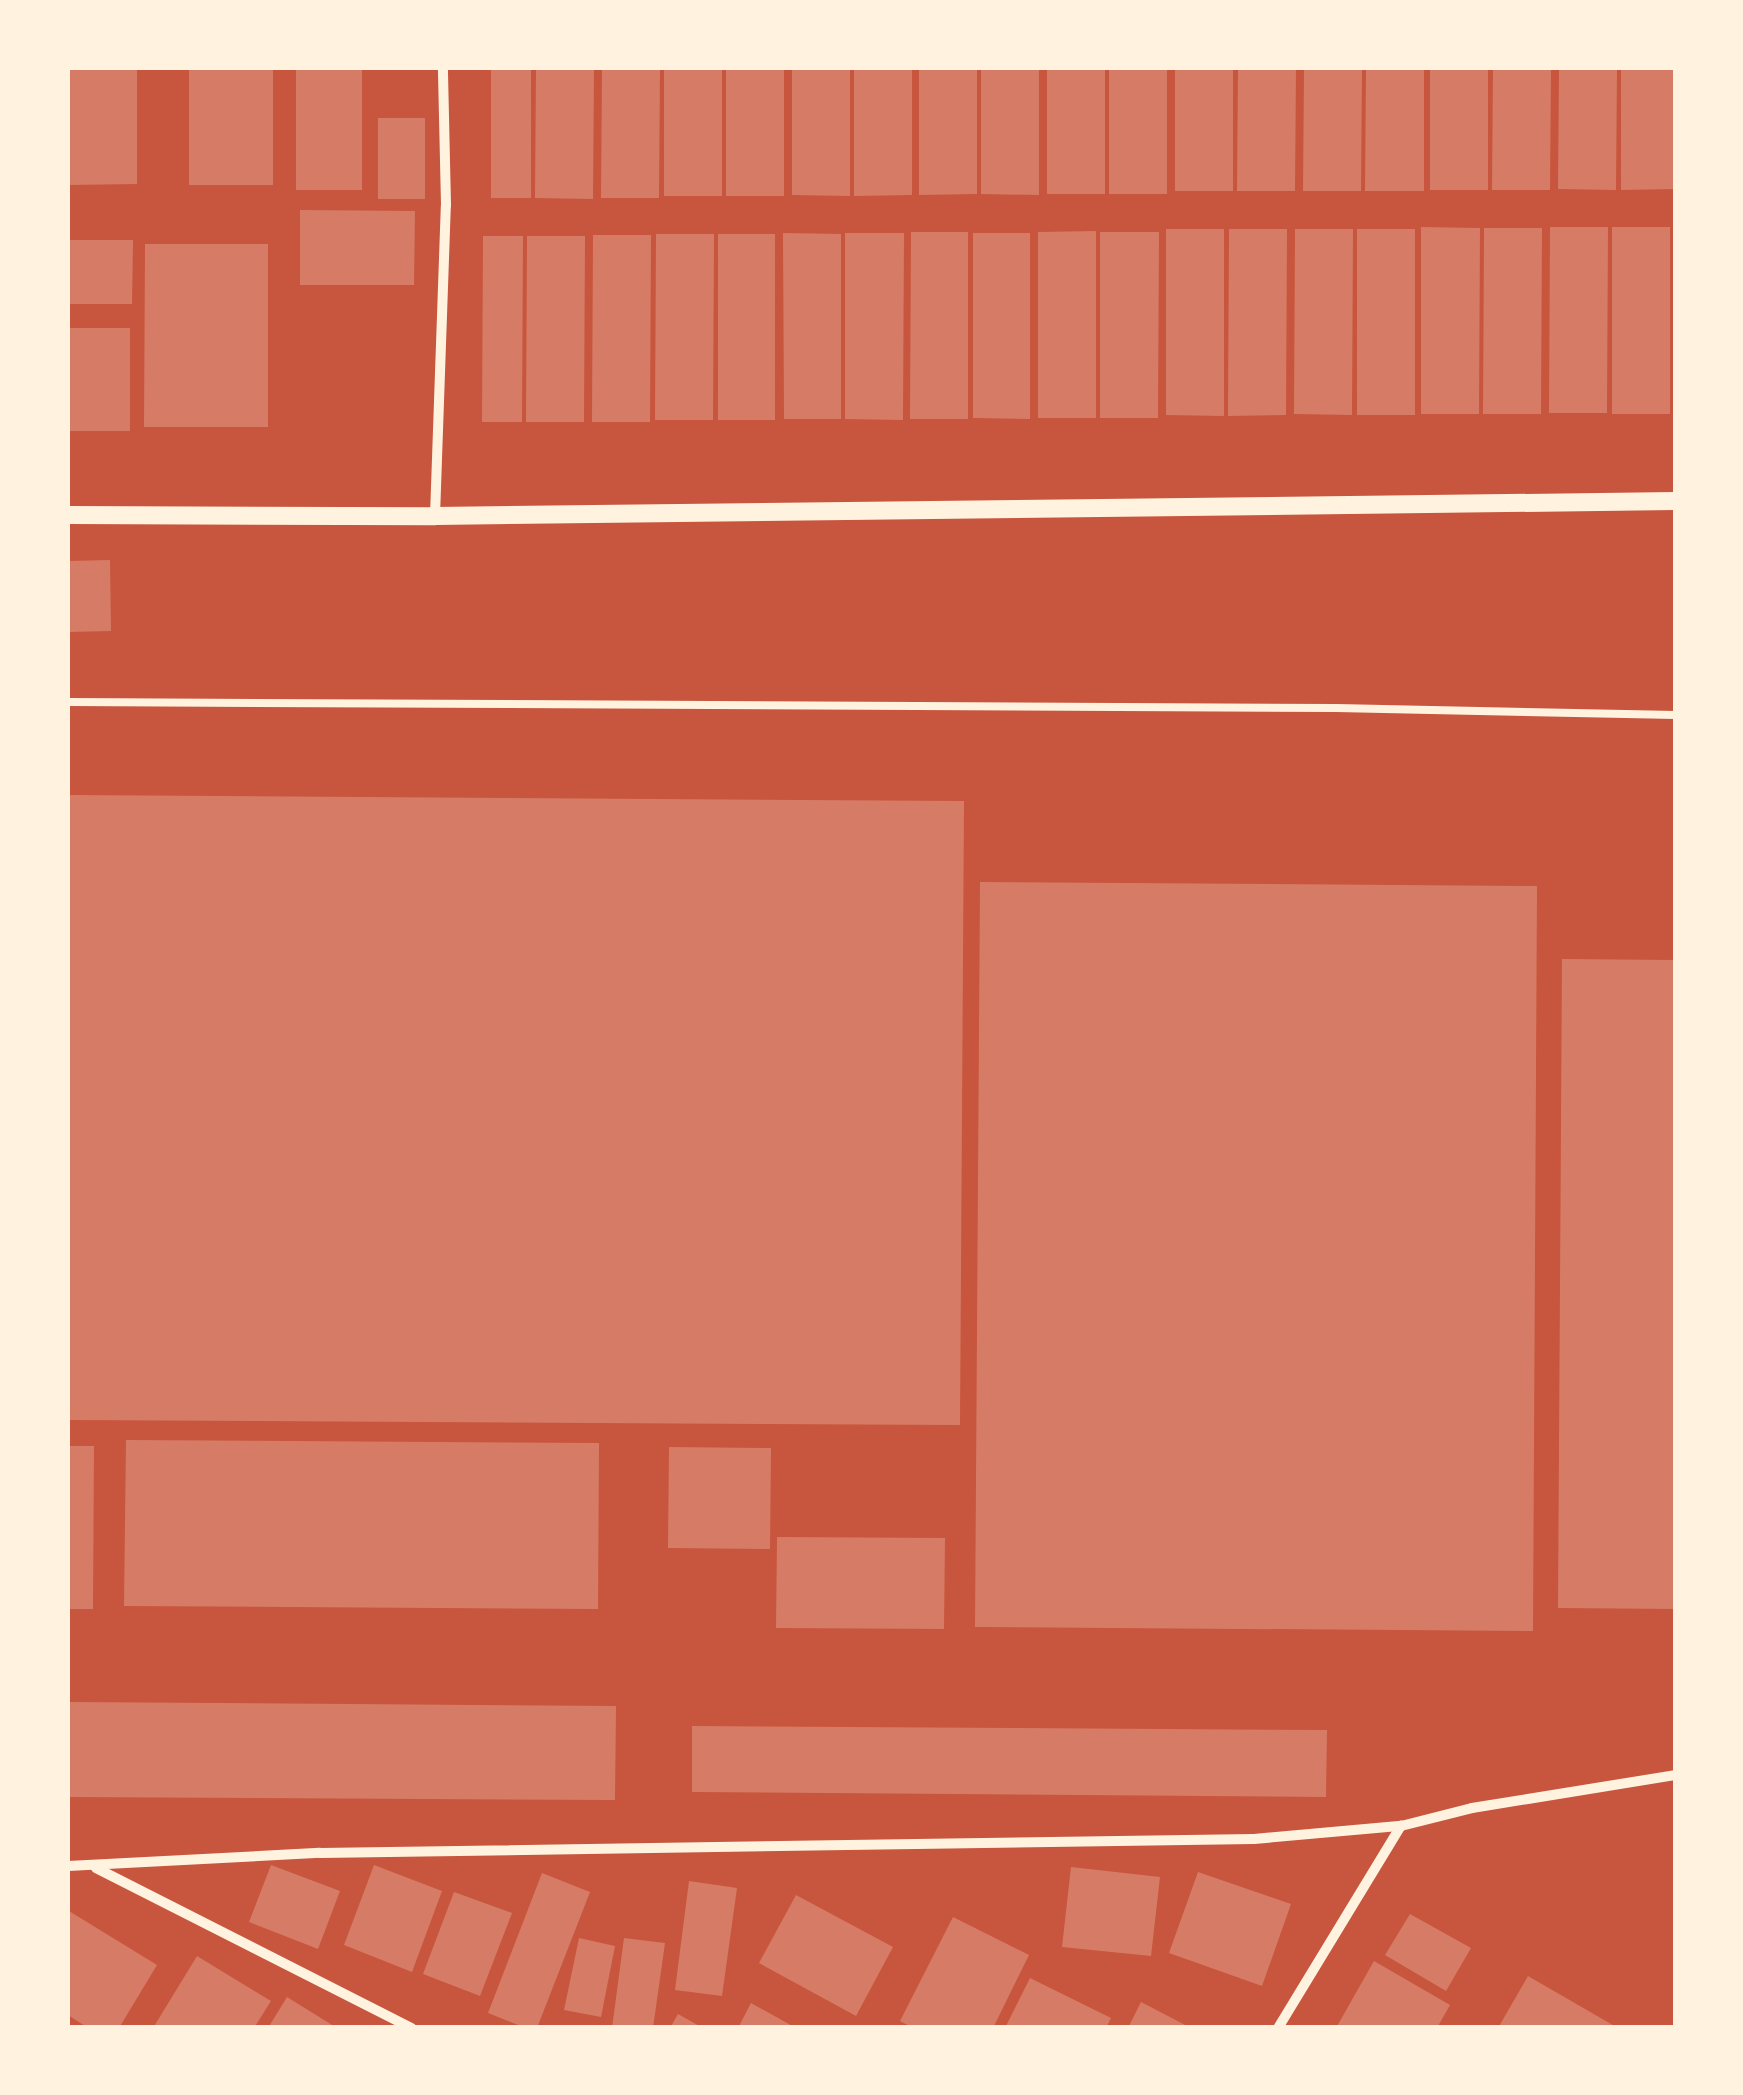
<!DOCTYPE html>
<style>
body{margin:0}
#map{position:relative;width:1743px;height:2095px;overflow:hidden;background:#c8553d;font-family:"Golos Text",sans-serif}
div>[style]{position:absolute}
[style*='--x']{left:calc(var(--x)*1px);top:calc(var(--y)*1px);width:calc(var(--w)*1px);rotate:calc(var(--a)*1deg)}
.building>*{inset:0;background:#d67c66}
.service>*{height:8px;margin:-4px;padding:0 4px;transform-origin:4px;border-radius:4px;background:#fff3e0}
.minor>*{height:10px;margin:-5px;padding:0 5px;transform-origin:5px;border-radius:5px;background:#fff3e0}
.tertiary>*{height:18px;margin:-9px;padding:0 9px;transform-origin:9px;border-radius:9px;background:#fff3e0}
span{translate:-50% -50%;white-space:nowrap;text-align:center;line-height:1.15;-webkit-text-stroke:8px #fff3e0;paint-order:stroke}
.frame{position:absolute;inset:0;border:70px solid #fff3e0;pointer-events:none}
</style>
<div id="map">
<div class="building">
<i style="clip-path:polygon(68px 68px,137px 68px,137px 184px,68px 185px)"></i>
<i style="clip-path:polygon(189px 68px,273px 68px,273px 185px,189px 185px)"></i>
<i style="clip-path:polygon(296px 68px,362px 68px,362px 190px,296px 190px)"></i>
<i style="clip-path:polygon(491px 68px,531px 68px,531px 198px,491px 198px)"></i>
<i style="clip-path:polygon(536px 68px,594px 68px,593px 199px,535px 198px)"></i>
<i style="clip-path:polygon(602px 68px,660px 68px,659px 198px,601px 198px)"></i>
<i style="clip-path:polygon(664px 68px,722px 68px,722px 196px,664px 196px)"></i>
<i style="clip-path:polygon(726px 68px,784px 68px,784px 196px,726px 196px)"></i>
<i style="clip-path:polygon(792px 68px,850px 68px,850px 196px,792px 195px)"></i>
<i style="clip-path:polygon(854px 68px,912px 68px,912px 195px,854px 196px)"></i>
<i style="clip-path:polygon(919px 68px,977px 68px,977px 194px,919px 195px)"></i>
<i style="clip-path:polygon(981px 68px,1039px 68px,1039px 195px,981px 194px)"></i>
<i style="clip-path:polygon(1047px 68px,1105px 68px,1105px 194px,1047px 194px)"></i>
<i style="clip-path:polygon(1109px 68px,1167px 68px,1167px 194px,1109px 194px)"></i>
<i style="clip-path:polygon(1175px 68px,1233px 68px,1233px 191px,1175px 191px)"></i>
<i style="clip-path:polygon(1238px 68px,1296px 68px,1295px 191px,1237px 191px)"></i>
<i style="clip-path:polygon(1304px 68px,1362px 68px,1361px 191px,1303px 191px)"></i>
<i style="clip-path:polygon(1366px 68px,1424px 68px,1424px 191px,1365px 191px)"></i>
<i style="clip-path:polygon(1430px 68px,1488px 68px,1488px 190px,1430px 190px)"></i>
<i style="clip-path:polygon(1493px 68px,1551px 68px,1550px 190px,1492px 190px)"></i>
<i style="clip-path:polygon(1559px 68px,1617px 68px,1616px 190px,1558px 189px)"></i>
<i style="clip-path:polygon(1621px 68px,1676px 68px,1676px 189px,1621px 190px)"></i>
<i style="clip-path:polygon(378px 118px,425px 118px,425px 199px,378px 199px)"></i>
<i style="clip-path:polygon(300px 210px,415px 211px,414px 285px,300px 285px)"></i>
<i style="clip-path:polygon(1421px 227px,1480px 228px,1479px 414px,1421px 414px)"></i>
<i style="clip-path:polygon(1550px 227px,1608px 227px,1607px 413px,1549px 413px)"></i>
<i style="clip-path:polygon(1612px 227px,1670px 227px,1670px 414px,1612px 414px)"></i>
<i style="clip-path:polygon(1484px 228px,1542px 228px,1541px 414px,1483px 414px)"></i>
<i style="clip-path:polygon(1166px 229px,1224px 229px,1224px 416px,1166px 415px)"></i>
<i style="clip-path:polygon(1229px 229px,1287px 229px,1286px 415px,1228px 416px)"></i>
<i style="clip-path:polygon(1295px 229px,1353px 229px,1352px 415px,1294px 414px)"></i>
<i style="clip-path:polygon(1357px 229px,1415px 229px,1415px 415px,1357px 415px)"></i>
<i style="clip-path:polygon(1096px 231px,1096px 418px,1038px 418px,1038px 232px)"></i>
<i style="clip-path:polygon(911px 232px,968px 232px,968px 419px,910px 419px)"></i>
<i style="clip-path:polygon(1100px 232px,1159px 232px,1158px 418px,1100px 418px)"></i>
<i style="clip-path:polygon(783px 233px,841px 234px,841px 419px,784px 419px)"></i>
<i style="clip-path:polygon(845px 233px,904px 233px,903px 420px,845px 419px)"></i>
<i style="clip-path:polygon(973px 233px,1030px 233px,1030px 419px,973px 418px)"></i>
<i style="clip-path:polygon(656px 234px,714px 234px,713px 420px,655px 420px)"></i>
<i style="clip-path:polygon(718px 234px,775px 234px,775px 420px,718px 420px)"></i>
<i style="clip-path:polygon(593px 235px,651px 235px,650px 422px,592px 422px)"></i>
<i style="clip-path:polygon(483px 236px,523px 236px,522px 422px,482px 422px)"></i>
<i style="clip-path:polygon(527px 236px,585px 236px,584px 422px,526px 422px)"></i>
<i style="clip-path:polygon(68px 240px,133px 240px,132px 304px,68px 304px)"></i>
<i style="clip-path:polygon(145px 244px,268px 244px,268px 427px,144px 427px)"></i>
<i style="clip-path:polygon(68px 328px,130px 328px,130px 431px,68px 431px)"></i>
<i style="clip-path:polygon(110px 560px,111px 631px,68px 632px,68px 561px)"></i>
<i style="clip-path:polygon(68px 795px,964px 801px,960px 1425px,68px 1420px)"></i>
<i style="clip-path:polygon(980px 882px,1537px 886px,1533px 1631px,975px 1627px)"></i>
<i style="clip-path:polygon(1562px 959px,1676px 960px,1676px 1609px,1558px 1608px)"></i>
<i style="clip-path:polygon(126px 1440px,599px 1443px,598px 1609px,124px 1606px)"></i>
<i style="clip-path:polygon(68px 1446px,94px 1446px,93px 1609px,68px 1609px)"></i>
<i style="clip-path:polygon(669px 1447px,771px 1448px,770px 1549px,668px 1548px)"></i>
<i style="clip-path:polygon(777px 1537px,945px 1538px,944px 1629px,776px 1628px)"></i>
<i style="clip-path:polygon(68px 1702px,616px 1706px,615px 1800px,68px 1797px)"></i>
<i style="clip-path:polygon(692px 1726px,1327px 1730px,1326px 1797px,692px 1792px)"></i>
<i style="clip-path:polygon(271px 1865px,340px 1891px,318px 1949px,249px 1922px)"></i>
<i style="clip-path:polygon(374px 1865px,442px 1891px,412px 1972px,344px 1945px)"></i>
<i style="clip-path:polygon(1071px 1867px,1160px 1877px,1151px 1956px,1062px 1947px)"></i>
<i style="clip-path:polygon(1198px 1872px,1291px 1904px,1262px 1986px,1169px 1953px)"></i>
<i style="clip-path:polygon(542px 1873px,590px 1892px,537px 2028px,526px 2028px,488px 2013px)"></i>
<i style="clip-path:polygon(689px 1881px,737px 1888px,722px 1996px,675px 1990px)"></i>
<i style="clip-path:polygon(454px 1892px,512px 1913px,480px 1996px,423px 1974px)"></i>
<i style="clip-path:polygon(796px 1895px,893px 1947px,856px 2016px,759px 1963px)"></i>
<i style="clip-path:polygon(69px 1911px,157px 1965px,119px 2028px,88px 2028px,68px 2015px)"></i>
<i style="clip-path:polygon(1410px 1914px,1471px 1948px,1446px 1991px,1385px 1955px)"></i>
<i style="clip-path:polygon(953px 1917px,1029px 1955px,993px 2028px,913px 2028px,900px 2021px)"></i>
<i style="clip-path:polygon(579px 1938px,615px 1946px,601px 2017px,564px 2010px)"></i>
<i style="clip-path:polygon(624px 1938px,665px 1943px,653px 2028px,612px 2028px)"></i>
<i style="clip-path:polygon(197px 1956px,271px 2001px,254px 2028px,153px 2028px)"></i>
<i style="clip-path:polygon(1374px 1961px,1450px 2005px,1437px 2028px,1336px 2028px)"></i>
<i style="clip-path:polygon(1528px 1976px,1618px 2028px,1498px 2028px)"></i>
<i style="clip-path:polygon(1030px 1978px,1111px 2018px,1106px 2028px,1005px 2028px)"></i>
<i style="clip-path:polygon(287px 1997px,337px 2028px,268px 2028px)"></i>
<i style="clip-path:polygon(1141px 2002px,1191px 2028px,1128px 2028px)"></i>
<i style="clip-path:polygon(751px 2003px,796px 2028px,738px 2028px)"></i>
<i style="clip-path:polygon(678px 2014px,703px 2028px,670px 2028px)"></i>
</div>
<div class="service">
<i style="--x:68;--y:702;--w:1268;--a:0.27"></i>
<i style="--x:1336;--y:708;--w:340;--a:1.2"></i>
</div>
<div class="minor">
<i style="--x:435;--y:516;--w:311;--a:-88"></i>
<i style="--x:446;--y:205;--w:137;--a:-91.3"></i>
<i style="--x:68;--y:1866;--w:252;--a:-3"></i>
<i style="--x:320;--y:1853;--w:934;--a:-0.86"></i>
<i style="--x:1254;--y:1839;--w:148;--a:-5.1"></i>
<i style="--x:1401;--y:1826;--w:73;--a:-14.2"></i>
<i style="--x:1472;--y:1808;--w:207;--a:-9.2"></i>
<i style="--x:96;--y:1868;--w:354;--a:26.9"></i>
<i style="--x:1278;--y:2028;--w:237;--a:-58.7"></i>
</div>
<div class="tertiary">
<i style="--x:68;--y:515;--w:367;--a:0.2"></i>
<i style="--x:435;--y:516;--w:1241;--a:-0.69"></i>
</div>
<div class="frame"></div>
</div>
